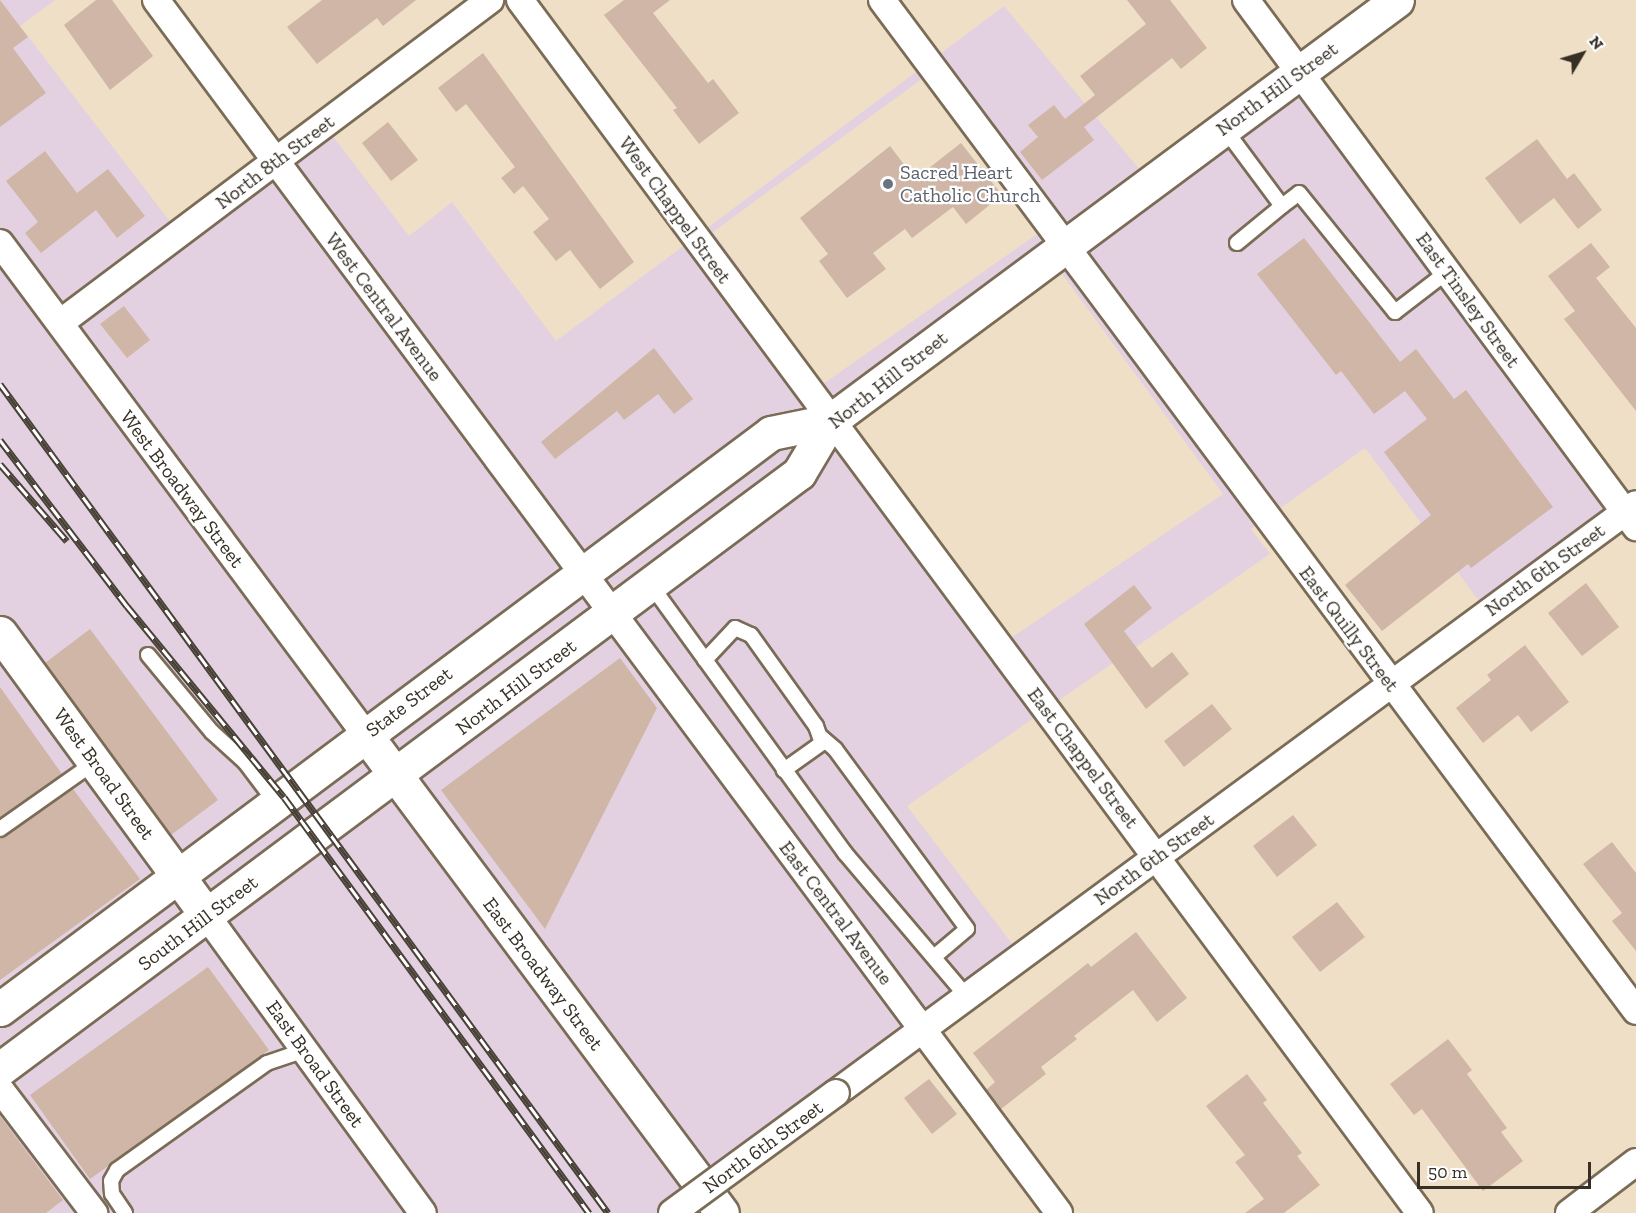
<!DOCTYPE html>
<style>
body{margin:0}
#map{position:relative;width:1636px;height:1213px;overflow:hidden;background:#efdfc6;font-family:"Zilla Slab",serif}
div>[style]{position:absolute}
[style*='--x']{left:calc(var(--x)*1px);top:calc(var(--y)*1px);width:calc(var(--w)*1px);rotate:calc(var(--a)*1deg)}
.commercial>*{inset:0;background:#e3d1e2}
.building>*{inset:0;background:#d0b6a6}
.roads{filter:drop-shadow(2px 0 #7a6c56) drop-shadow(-2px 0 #7a6c56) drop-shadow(0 2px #7a6c56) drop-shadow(0 -2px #7a6c56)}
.lane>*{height:14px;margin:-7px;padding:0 7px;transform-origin:7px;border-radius:7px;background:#fff}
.street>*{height:26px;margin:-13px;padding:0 13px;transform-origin:13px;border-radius:13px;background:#fff}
.secondary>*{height:33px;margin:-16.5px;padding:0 16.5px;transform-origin:16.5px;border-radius:16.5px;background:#fff}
.rail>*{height:7px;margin-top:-3.5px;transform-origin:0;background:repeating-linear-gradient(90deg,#fff 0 14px,#484136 0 28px);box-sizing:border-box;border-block:2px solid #484136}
.bridges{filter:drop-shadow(2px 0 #7a6c56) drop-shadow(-2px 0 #7a6c56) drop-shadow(0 2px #7a6c56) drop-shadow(0 -2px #7a6c56)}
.street-bridge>*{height:26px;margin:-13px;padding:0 13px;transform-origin:13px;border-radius:13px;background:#fff}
.dots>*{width:16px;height:16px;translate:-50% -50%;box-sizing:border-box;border:3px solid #fff;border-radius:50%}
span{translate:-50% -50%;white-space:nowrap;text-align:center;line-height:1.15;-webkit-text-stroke:4.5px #fff;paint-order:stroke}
.street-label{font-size:20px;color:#352f25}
.worship-label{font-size:20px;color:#5b616d}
.left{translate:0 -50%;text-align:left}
.north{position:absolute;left:1552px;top:24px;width:60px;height:60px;-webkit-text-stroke:4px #fff;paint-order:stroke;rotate:52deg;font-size:16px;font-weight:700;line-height:24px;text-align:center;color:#352f25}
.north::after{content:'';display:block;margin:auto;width:21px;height:27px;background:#352f25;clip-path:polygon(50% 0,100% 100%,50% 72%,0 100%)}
.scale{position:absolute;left:1417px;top:1162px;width:174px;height:27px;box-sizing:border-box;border:3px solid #352f25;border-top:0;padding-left:8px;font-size:18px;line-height:21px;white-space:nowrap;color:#352f25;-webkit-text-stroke:4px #fff;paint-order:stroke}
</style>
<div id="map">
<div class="commercial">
<i style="clip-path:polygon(evenodd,0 0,55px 0,20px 26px,175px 228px,322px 122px,409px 236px,452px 202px,556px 341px,1004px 6px,1155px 188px,1298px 80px,1626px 520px,1491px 617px,1365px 448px,1251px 529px,1270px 554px,907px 806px,1026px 962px,709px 1194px,723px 1213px,0 1213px,0 0,926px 76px,1040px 232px,823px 384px,713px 232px,926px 76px,0 0,1052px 260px,1223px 494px,993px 650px,830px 421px,1052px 260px)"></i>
</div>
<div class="building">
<i style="clip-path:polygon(0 0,28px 37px,13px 48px,46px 93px,0 127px)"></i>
<i style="clip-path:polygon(96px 0,112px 0,153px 56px,110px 90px,64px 25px)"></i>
<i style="clip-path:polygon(322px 0,416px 0,383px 26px,377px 18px,317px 64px,287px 27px)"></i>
<i style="clip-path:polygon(624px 0,670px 0,653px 13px,708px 83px,713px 79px,739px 113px,699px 144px,673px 110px,677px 108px,604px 15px)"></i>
<i style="clip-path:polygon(1127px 0,1170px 0,1207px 48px,1181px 69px,1172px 58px,1084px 127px,1094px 140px,1042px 180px,1020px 152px,1038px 137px,1028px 125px,1054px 105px,1065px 119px,1095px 95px,1080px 76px,1146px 24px)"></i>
<i style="clip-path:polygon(483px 53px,634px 262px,600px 289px,570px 250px,556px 261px,533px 232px,549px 219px,523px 186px,514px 194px,501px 178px,515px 167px,466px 104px,456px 112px,438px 88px)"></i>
<i style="clip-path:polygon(388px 122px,418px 160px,391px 181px,362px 143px)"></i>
<i style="clip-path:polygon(1537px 139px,1567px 179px,1574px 173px,1602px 210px,1578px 229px,1554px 198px,1520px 224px,1485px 178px)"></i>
<i style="clip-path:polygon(961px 143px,1002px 195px,966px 224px,953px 207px,912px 238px,905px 229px,873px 253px,886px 269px,847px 298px,819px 261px,828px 254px,800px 218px,890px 146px,915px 179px)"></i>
<i style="clip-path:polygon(45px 151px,77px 193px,108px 169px,145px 216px,117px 238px,96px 210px,41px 253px,25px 233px,38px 222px,6px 181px)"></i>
<i style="clip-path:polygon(1304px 238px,1400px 362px,1416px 349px,1454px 399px,1466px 390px,1553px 507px,1471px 568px,1468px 564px,1382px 631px,1345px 585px,1431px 515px,1384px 452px,1427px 419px,1405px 391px,1374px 414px,1341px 371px,1336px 375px,1257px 274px)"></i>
<i style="clip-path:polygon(1591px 243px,1610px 267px,1596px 278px,1636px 328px,1636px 411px,1564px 319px,1575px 311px,1548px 276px)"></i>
<i style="clip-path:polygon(124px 306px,150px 340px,127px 358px,100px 324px)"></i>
<i style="clip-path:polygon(654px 348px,693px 399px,674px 414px,658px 394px,624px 420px,617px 411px,555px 459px,541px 442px)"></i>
<i style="clip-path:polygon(1586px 583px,1619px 627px,1582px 656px,1548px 613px)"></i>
<i style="clip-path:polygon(1134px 585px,1152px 608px,1124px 631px,1152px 668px,1172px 652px,1189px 674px,1146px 709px,1084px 624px)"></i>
<i style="clip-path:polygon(90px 629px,218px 800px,171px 835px,45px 663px)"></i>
<i style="clip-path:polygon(1525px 645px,1569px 702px,1531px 732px,1518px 715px,1483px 743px,1456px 708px,1491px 680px,1487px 675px)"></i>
<i style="clip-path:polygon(620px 658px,657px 708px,545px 929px,441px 790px)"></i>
<i style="clip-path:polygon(0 687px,62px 774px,0 818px)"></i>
<i style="clip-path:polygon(1212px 704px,1232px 729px,1184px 767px,1164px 741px)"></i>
<i style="clip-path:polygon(73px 789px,140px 879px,0 980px,0 838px)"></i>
<i style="clip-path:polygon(1293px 815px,1317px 845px,1277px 877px,1253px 846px)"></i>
<i style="clip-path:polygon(1612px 842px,1636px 873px,1636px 951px,1612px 921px,1622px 913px,1583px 864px)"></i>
<i style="clip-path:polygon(1337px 902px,1365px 937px,1320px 972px,1292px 937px)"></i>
<i style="clip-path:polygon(1136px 932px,1187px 998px,1157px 1022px,1133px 990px,1074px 1036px,1077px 1039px,1041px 1067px,1046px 1074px,1001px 1109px,986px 1090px,995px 1082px,973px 1053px,1088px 963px,1091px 967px)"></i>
<i style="clip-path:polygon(208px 967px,269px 1050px,90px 1179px,30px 1095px)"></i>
<i style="clip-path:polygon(1448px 1039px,1472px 1070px,1467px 1074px,1507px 1128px,1501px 1132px,1523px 1161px,1483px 1191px,1422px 1109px,1414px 1115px,1390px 1084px)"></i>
<i style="clip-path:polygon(1247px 1074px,1267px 1100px,1263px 1103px,1302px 1153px,1297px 1156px,1320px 1185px,1284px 1213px,1245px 1213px,1264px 1199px,1235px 1162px,1245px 1155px,1206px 1106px)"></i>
<i style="clip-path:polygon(929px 1079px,957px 1114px,932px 1134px,904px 1098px)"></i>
<i style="clip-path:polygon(0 1116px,63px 1200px,46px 1213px,0 1213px)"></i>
</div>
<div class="roads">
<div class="lane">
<i style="--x:1224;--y:128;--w:97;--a:53.4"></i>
<i style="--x:1282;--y:206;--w:21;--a:-37"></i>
<i style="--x:1299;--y:193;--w:153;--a:51.1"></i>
<i style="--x:1395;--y:312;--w:66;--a:-37.6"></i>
<i style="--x:1237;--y:243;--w:58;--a:-39.4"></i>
<i style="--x:651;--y:585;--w:331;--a:54.1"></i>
<i style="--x:845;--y:853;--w:189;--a:49.7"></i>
<i style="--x:148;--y:655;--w:100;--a:50.3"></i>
<i style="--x:212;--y:732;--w:45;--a:42.3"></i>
<i style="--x:245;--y:762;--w:51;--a:52.9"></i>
<i style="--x:705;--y:660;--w:44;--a:-46.8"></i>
<i style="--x:735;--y:628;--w:17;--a:24"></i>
<i style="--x:751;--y:635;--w:112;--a:54.5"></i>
<i style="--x:816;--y:726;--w:18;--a:71"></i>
<i style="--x:822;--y:743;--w:47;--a:144.6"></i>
<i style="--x:820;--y:736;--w:20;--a:41"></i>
<i style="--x:835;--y:749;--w:223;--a:53.7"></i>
<i style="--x:967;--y:929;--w:42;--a:139.8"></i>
<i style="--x:0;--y:829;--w:116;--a:-35.2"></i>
<i style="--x:125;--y:1213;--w:23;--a:-124"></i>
<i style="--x:112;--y:1194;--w:13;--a:-94"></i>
<i style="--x:111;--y:1181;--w:13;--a:-61"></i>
<i style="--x:117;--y:1170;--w:184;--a:-35.5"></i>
<i style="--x:267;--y:1063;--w:40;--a:-18.9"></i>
</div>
<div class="street">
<i style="--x:156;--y:0;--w:1512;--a:53.33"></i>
<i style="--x:520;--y:0;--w:1510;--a:53.43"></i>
<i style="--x:882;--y:0;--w:1261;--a:53.28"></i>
<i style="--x:1246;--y:0;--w:656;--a:53.5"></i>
<i style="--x:0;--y:243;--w:612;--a:53.37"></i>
<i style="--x:60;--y:323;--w:538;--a:-36.91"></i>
<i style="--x:207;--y:916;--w:367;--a:54"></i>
<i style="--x:0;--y:1089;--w:156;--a:52.8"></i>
<i style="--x:836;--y:1093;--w:993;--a:-36.36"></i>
<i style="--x:1569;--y:1213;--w:84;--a:-37.3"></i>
</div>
<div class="secondary">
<i style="--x:0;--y:633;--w:351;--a:53.8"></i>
<i style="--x:365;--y:734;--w:597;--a:53.3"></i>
<i style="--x:0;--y:1009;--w:962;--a:-36.76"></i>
<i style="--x:771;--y:433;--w:60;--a:-11.5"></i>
<i style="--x:0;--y:1069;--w:997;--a:-36.72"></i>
<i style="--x:799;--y:473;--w:61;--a:-59.2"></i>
<i style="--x:830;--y:421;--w:706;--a:-36.59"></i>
</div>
</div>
<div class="rail">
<i style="--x:0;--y:384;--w:1028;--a:53.74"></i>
<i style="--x:0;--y:440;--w:209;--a:52.6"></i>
<i style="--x:127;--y:606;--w:247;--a:50.6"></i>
<i style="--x:284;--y:797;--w:516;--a:53.75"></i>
<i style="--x:0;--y:464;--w:102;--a:49"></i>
</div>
<div class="bridges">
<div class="street-bridge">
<i style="--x:672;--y:1213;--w:203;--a:-36.2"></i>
</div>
</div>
<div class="dots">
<i style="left:888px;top:184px;background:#6b7280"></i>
</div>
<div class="street-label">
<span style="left:1277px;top:89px;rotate:-36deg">North Hill Street</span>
<span style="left:275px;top:162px;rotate:-37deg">North 8th Street</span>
<span style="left:675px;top:210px;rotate:54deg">West Chappel Street</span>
<span style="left:1468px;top:300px;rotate:54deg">East Tinsley Street</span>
<span style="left:384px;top:307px;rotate:53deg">West Central Avenue</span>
<span style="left:888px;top:380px;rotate:-38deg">North Hill Street</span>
<span style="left:182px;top:489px;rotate:53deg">West Broadway Street</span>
<span style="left:1545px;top:570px;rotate:-36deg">North 6th Street</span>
<span style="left:1349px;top:629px;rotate:53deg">East Quilly Street</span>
<span style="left:516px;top:687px;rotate:-37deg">North Hill Street</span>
<span style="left:409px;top:702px;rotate:-37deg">State Street</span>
<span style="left:1083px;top:758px;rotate:53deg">East Chappel Street</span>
<span style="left:104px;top:774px;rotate:54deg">West Broad Street</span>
<span style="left:1154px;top:859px;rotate:-36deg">North 6th Street</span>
<span style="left:836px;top:913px;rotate:53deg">East Central Avenue</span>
<span style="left:198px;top:923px;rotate:-37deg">South Hill Street</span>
<span style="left:543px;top:974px;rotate:53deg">East Broadway Street</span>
<span style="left:315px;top:1064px;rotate:54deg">East Broad Street</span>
<span style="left:763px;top:1147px;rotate:-36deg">North 6th Street</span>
</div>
<div class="worship-label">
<span class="left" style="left:900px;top:184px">Sacred Heart<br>Catholic Church</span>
</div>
<div class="north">N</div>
<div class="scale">50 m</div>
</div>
